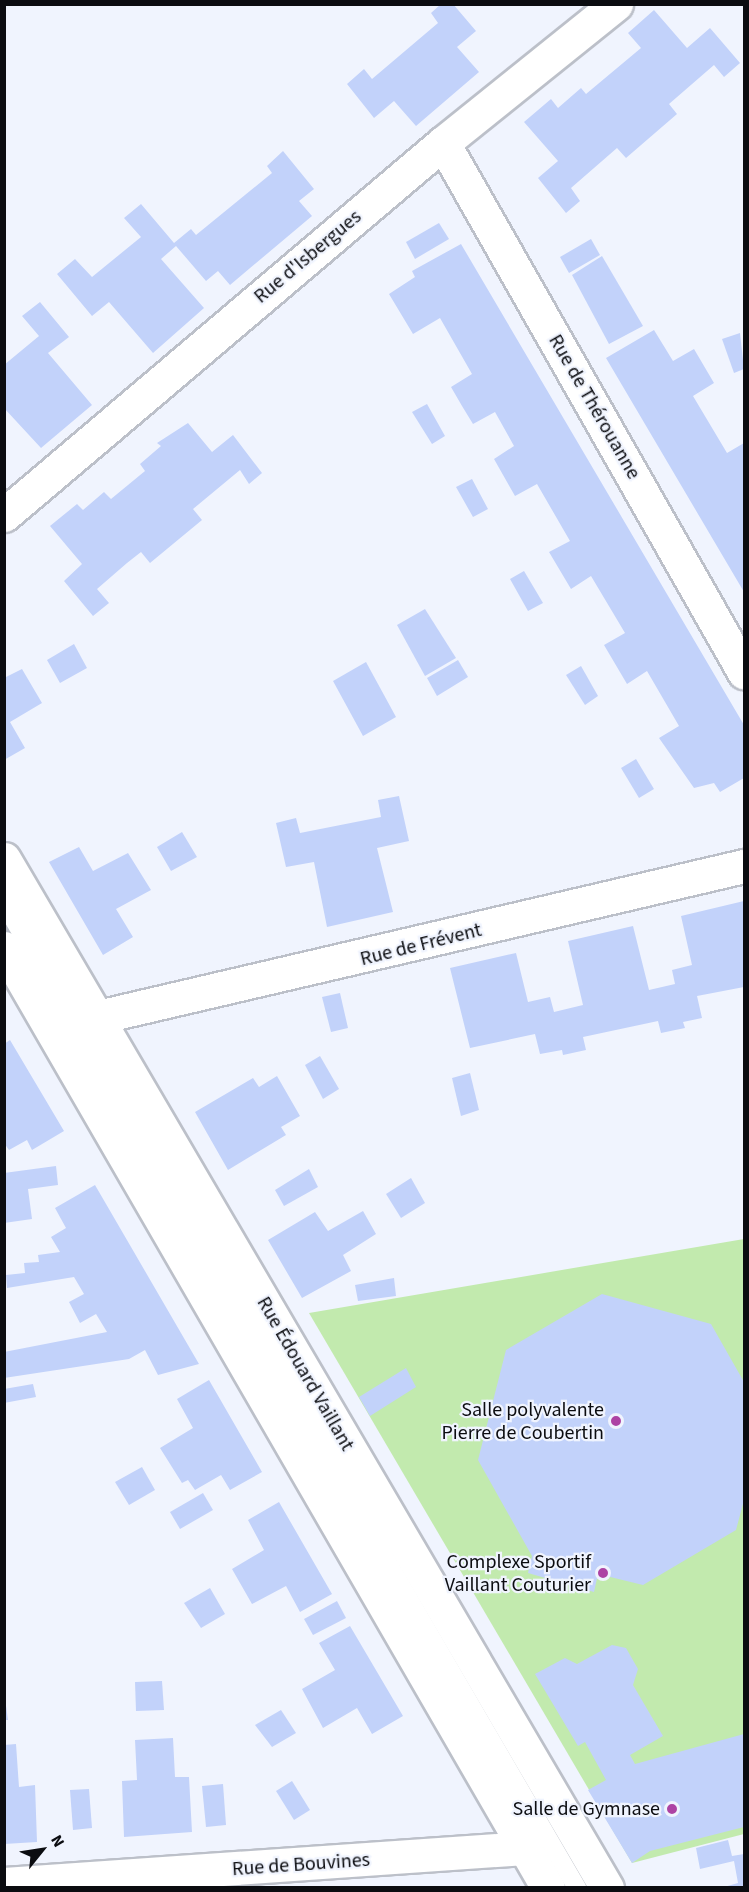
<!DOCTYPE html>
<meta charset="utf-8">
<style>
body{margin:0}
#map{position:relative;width:749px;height:1892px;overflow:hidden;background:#f0f4fe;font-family:"Source Sans 3",sans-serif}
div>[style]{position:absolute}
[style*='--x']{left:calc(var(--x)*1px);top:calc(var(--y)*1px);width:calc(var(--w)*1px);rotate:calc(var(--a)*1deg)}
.green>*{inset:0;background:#c2eaae}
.building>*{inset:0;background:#c2d2fa}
.roads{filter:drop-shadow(2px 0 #bcc0c9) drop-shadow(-2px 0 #bcc0c9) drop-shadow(0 2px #bcc0c9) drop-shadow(0 -2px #bcc0c9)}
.service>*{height:18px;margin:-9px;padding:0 9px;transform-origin:9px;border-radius:9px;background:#fff}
.minor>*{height:33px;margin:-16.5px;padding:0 16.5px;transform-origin:16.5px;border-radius:16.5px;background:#fff}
.secondary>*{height:33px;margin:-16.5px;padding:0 16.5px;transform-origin:16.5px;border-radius:16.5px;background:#fff}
.dots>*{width:16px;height:16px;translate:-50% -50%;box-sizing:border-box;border:3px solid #f0f4fe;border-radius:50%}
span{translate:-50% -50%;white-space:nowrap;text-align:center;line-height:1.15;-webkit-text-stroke:4.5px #f0f4fe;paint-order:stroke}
.street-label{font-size:20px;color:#0b0c10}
.poi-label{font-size:20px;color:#0b0c10}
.right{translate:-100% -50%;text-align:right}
.frame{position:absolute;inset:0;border:6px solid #0b0c10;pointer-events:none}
.north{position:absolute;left:12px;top:1820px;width:60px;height:60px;-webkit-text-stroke:4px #f0f4fe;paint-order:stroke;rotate:60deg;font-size:16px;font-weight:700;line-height:24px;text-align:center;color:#0b0c10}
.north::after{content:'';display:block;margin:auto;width:21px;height:27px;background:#0b0c10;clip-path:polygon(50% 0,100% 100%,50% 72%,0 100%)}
</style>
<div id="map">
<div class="green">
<i style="clip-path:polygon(744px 1239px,744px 1834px,632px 1863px,309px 1313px)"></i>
</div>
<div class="building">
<i style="clip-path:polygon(441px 4px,453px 4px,476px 31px,457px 47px,479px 72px,416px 126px,394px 101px,374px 118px,347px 84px,364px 69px,372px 79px,438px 23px,431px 13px)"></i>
<i style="clip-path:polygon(654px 10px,687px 48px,710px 28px,740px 63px,724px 77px,714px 65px,669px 104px,677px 114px,626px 158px,617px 148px,571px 188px,580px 201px,566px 213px,538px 178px,558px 161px,524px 122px,551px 99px,558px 108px,581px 88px,586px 94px,641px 48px,628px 33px)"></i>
<i style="clip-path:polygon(283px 151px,314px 189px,299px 201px,312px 216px,230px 285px,218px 271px,206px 281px,176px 246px,161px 259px,204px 308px,153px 353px,109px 302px,92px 316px,57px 274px,75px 259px,92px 277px,141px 237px,124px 218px,141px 204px,174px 243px,191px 229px,196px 235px,272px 173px,267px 166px)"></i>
<i style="clip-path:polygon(439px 223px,449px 239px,415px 259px,406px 242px)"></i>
<i style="clip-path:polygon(591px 239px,600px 255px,569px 273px,560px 257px)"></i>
<i style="clip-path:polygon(461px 244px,744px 725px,744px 778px,720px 792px,714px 783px,694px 788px,659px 738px,679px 726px,647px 671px,627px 684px,604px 645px,625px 633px,591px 576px,571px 589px,549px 552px,570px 541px,537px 484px,515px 496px,494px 459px,514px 446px,495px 412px,473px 424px,462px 406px,451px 387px,472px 374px,440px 318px,413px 334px,389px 294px,415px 277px,412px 271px)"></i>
<i style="clip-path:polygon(602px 256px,643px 326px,609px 344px,572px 275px)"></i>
<i style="clip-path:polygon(40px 302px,69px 337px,48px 353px,92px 405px,41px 448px,4px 408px,4px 365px,39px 336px,22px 316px)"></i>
<i style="clip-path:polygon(654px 330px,673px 361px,694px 349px,714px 383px,693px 396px,727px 453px,744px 443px,744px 592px,606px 358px)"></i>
<i style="clip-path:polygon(740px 333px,744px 369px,734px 373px,722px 339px)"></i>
<i style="clip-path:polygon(427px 404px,445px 436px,432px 444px,412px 412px)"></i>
<i style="clip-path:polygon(188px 423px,212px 452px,233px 435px,262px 473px,249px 484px,240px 470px,193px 509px,202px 520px,150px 563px,141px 552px,127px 563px,97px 589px,109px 603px,93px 616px,64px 581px,82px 564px,50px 526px,77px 504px,83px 510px,104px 492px,111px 499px,145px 471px,140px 464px,161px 446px,157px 443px)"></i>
<i style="clip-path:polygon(472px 479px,488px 509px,473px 517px,456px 487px)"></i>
<i style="clip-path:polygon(524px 571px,543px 603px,528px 611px,510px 579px)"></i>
<i style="clip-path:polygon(425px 609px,456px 658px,425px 676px,397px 625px)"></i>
<i style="clip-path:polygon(74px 644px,87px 668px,60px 683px,47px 660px)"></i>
<i style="clip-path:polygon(458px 660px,468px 677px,437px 696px,427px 678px)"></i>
<i style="clip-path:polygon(366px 662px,396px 717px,363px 736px,333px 681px)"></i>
<i style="clip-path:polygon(581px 666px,598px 696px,585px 705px,566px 675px)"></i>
<i style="clip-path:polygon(22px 669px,42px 703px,10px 722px,25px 748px,4px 760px,4px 678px)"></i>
<i style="clip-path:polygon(636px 759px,654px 789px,639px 798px,621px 768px)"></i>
<i style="clip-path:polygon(399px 796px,409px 841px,377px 848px,393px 912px,327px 927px,314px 862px,286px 867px,276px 823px,296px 818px,300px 833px,381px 817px,378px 800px)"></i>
<i style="clip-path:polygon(182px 832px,197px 857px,171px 871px,157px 847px)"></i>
<i style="clip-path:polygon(79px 847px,93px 871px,128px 853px,151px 890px,116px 909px,133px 937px,103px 955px,49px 862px)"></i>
<i style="clip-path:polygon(744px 901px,744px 987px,697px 996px,702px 1018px,683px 1022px,685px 1028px,661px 1033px,658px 1021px,583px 1037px,586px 1050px,563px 1055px,562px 1050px,540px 1054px,535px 1034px,470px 1048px,450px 968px,516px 953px,528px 1002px,550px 997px,554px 1012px,583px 1005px,568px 941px,633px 926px,649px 990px,675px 984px,672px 970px,692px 965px,681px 916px)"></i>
<i style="clip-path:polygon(340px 993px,348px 1028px,331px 1032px,322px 997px)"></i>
<i style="clip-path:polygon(10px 1040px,64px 1131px,32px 1150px,27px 1140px,9px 1150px,4px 1143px,4px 1044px)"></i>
<i style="clip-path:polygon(320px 1056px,339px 1089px,323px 1099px,305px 1065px)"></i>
<i style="clip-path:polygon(470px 1073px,479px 1110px,461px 1116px,452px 1078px)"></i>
<i style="clip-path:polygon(277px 1076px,300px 1116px,281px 1127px,286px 1135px,228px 1170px,195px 1112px,253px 1078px,259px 1087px)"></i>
<i style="clip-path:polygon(56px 1166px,58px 1185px,28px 1189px,32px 1219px,4px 1223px,4px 1173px)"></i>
<i style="clip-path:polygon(309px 1169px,318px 1187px,284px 1206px,275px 1190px)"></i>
<i style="clip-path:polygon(411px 1178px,425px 1203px,401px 1218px,386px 1194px)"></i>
<i style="clip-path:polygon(95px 1185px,199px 1364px,158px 1375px,145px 1350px,129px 1359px,4px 1378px,4px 1352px,107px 1332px,96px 1314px,80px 1323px,69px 1302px,84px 1294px,74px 1277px,7px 1288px,6px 1275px,25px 1273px,24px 1263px,39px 1262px,38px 1255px,60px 1252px,51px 1237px,66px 1228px,55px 1208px)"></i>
<i style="clip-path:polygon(363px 1211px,376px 1234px,343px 1255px,351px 1271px,302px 1298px,268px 1240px,315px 1212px,328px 1231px)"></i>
<i style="clip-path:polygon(394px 1278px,396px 1296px,358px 1301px,355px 1285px)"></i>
<i style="clip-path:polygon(602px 1294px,711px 1324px,744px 1382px,744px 1500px,736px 1530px,643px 1585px,598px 1574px,594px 1592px,528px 1573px,532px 1556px,478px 1460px,506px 1350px)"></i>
<i style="clip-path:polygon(406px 1368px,416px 1387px,370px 1416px,359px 1397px)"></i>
<i style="clip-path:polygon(209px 1380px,262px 1472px,230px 1490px,221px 1475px,195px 1490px,188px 1480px,182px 1483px,160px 1448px,193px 1428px,177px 1399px)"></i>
<i style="clip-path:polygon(33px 1384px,36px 1397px,4px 1403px,4px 1389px)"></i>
<i style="clip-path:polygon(142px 1467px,155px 1490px,129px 1505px,115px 1482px)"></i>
<i style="clip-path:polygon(203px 1493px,213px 1510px,180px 1529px,170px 1512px)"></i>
<i style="clip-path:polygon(279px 1502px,332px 1594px,300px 1612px,286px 1586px,252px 1604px,232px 1569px,264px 1550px,248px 1520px)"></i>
<i style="clip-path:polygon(210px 1588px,225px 1614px,201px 1628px,184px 1603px)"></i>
<i style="clip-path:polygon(337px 1601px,346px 1618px,313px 1635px,304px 1619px)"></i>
<i style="clip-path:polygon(350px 1626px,403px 1716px,372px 1734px,357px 1708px,323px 1728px,302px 1689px,335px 1670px,319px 1643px)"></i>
<i style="clip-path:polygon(612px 1645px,626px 1648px,638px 1669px,633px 1685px,663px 1736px,630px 1755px,635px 1764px,744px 1734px,744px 1827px,650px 1851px,632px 1863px,588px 1790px,606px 1780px,585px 1742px,578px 1746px,535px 1674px,565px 1658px,577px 1664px)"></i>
<i style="clip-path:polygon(162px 1681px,164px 1710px,136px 1711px,135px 1682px)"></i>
<i style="clip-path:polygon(4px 1691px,8px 1720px,4px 1720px)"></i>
<i style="clip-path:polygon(281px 1710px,296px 1733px,272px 1747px,255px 1725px)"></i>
<i style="clip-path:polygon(173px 1738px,175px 1777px,189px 1777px,192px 1832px,124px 1837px,122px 1781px,137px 1780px,135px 1740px)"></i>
<i style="clip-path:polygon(16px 1744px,19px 1787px,35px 1785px,37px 1842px,4px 1844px,4px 1745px)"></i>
<i style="clip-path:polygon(292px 1781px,310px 1810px,294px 1820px,276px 1791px)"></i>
<i style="clip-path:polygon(223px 1784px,226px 1825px,206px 1827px,202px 1786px)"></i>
<i style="clip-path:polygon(89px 1789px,92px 1828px,73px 1830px,70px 1790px)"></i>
<i style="clip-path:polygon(728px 1840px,732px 1856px,744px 1854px,744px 1887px,724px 1887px,738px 1883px,734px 1861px,700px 1869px,696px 1848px)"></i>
</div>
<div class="roads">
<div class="service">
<i style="--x:4;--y:903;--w:1140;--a:59.81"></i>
</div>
<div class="minor">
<i style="--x:443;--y:143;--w:609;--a:60.36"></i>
<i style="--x:4;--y:515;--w:575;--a:-40.28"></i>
<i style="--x:443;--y:143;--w:222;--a:-38.8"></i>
<i style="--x:98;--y:1017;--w:663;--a:-13.16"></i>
<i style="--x:4;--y:1884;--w:522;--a:-3.95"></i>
</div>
<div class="secondary">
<i style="--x:4;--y:859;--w:1193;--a:59.63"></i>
<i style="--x:4;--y:948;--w:1086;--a:59.94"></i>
</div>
</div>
<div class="dots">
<i style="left:616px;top:1421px;background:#ad43a4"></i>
<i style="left:603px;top:1573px;background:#ad43a4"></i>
<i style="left:672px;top:1809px;background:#ad43a4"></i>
</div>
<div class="street-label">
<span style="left:308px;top:257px;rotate:-40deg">Rue d'Isbergues</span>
<span style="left:594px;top:407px;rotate:60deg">Rue de Thérouanne</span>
<span style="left:421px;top:945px;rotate:-14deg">Rue de Frévent</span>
<span style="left:305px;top:1374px;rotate:60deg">Rue Édouard Vaillant</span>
<span style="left:301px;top:1865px;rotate:-4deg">Rue de Bouvines</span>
</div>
<div class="poi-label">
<span class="right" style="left:604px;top:1422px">Salle polyvalente<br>Pierre de Coubertin</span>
<span class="right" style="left:591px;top:1574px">Complexe Sportif<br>Vaillant Couturier</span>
<span class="right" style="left:660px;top:1809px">Salle de Gymnase</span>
</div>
<div class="frame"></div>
<div class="north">N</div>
</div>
